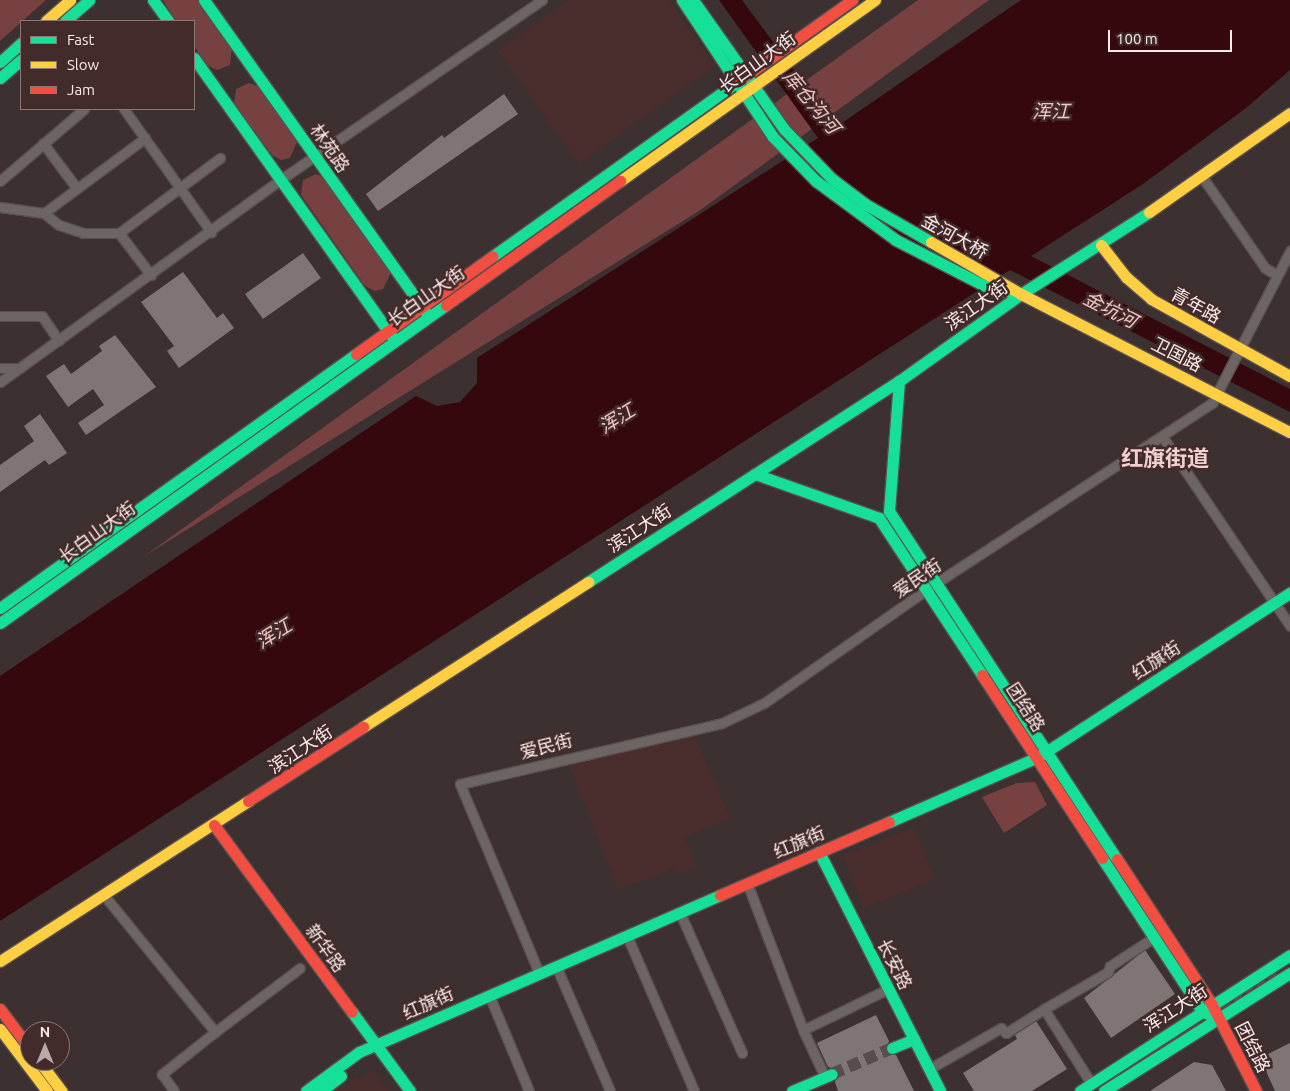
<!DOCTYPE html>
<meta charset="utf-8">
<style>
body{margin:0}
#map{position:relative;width:1290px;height:1091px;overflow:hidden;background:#3c3030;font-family:Ubuntu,"Noto Sans SC",sans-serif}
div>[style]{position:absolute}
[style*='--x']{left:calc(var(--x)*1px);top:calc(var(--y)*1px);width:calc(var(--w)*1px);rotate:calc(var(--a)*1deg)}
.built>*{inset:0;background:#4a2e2e}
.green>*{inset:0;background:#774141}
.water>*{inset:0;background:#35080d}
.building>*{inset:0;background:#807575}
.street-tunnel>*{height:9px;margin-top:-4.5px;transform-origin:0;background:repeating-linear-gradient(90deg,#594c4c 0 9px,transparent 0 13.5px)}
.secondary-tunnel>*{height:12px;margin-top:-6px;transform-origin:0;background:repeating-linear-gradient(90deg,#594c4c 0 12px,transparent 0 18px)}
.roads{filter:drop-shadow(1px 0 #5a4f4f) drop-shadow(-1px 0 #5a4f4f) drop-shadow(0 1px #5a4f4f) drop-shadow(0 -1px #5a4f4f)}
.street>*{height:9px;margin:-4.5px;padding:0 4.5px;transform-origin:4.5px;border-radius:4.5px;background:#6d6464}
.fast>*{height:11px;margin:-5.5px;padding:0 5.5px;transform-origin:5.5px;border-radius:5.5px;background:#16e098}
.slow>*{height:11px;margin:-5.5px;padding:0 5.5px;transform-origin:5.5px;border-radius:5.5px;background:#ffcf43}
.jam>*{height:11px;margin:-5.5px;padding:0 5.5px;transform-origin:5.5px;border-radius:5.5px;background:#f24e42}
span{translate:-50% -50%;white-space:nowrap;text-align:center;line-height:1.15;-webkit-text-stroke:5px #422b2a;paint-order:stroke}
.street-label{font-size:18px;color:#fbebea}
.water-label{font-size:19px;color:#f2c6c5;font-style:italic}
.district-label{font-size:22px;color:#f0d1d0;font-weight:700}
.legend{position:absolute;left:20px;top:20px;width:175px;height:90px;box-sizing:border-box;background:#422b2a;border:1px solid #8c7877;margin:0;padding:6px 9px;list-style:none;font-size:15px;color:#fbebea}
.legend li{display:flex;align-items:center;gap:10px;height:25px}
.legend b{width:25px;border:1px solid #8c7877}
.north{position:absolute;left:20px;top:1021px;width:50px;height:50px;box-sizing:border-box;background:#422b2a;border:1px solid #8c7877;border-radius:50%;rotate:0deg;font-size:14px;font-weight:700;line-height:20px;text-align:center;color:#fbebea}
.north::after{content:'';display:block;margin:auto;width:18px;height:22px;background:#b8aaa9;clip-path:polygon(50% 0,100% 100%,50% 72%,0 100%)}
.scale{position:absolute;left:1108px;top:30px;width:124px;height:22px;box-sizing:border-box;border:2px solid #fbebea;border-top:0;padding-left:6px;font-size:15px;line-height:18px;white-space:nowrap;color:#fbebea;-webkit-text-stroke:4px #422b2a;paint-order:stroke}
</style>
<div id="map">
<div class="built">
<i style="clip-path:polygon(569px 0,669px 0,714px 66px,579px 164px,498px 51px)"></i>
<i style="clip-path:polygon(693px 731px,730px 818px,685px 837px,697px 867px,678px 875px,675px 868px,618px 890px,568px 762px)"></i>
<i style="clip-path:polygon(914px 827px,935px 879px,864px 908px,843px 856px)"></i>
<i style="clip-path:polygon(373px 1069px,389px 1091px,335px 1091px,357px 1075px,360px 1079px)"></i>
</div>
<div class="green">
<i style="clip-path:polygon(0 0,46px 0,0 41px)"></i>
<i style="clip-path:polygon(163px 0,198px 0,232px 48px,230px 65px,217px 70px,207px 65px,194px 46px,194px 21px,176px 21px)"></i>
<i style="clip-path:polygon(918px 0,989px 0,699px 211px,143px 557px)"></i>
<i style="clip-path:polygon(249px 83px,259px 87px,297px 142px,290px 158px,281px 160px,272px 155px,234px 104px,236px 89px)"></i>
<i style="clip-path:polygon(316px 174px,326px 178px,391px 273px,383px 289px,375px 291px,365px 286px,301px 195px,303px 180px)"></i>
<i style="clip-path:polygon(1035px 782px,1047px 805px,1004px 833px,982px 797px,1017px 783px)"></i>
</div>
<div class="water">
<i style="clip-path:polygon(719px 0,742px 0,836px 127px,1021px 0,1290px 0,1290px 70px,1246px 108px,1143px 184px,1031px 256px,1290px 389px,1290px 412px,1010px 270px,0 921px,0 676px,416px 396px,437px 406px,460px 402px,477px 383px,477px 358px,818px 138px)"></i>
</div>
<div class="building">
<i style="clip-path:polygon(504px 94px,518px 114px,378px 211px,366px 194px,442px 135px,444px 138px)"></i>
<i style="clip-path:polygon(303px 253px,321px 278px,263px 319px,245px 294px)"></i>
<i style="clip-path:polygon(183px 272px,217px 318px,223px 313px,234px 328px,179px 368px,167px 351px,174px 346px,141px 302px)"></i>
<i style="clip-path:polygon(115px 335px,156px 387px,86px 435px,78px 423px,104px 405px,93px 389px,68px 407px,46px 376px,64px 364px,71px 374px,102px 351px,99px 346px)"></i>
<i style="clip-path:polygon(40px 414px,67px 453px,49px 465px,45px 460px,0 492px,0 465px,34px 441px,24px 426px)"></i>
<i style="clip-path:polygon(1145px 950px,1175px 994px,1111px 1038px,1084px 998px)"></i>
<i style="clip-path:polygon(876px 1015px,889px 1041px,885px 1052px,896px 1055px,914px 1091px,838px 1091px,835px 1082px,839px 1070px,828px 1067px,817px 1043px)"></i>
<i style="clip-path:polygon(1036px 1021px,1067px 1069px,1032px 1091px,974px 1091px,963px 1073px,1017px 1039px,1015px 1035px)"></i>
<i style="clip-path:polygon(1290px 1043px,1290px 1091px,1275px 1091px,1260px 1058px)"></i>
<i style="clip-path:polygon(1194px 1062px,1212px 1065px,1226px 1091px,1150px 1091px)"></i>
</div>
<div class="street-tunnel">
<i style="--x:1212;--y:1015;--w:79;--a:-33.7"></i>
</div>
<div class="secondary-tunnel">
<i style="--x:832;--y:1074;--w:65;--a:-23.4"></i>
</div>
<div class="roads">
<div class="street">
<i style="--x:124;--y:109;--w:151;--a:54.7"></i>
<i style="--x:43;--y:143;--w:54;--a:53.3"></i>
<i style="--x:1203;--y:178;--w:109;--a:55.4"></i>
<i style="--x:1265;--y:268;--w:14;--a:30"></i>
<i style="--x:0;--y:181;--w:111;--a:-40.6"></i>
<i style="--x:0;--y:207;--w:44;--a:7.8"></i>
<i style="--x:44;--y:213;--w:19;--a:39"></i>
<i style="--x:59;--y:225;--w:25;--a:18"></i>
<i style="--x:83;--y:233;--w:36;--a:0"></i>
<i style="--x:119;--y:233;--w:126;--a:-36.6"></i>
<i style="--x:44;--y:213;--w:126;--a:-36.6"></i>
<i style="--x:119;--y:233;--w:53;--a:52.7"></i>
<i style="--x:0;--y:316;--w:42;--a:0"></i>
<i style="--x:42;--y:316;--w:30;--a:56"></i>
<i style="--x:0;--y:368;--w:20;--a:0"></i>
<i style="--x:0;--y:382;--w:345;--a:-35.8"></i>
<i style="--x:280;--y:180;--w:318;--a:-34.5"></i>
<i style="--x:1162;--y:436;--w:229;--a:56"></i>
<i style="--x:747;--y:883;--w:157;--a:69.1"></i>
<i style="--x:803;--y:1030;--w:52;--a:64.9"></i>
<i style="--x:103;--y:894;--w:178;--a:50.9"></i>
<i style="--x:215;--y:1032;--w:68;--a:141.6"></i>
<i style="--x:162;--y:1074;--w:21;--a:55"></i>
<i style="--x:680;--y:913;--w:153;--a:66.1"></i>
<i style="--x:627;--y:936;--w:169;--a:66.6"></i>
<i style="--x:556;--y:966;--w:136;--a:66.6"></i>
<i style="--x:539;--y:973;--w:205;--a:-112.7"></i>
<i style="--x:460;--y:784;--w:269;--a:-13.1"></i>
<i style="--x:722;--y:723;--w:47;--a:-25.5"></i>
<i style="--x:764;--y:703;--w:210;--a:-34.9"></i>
<i style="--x:936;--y:583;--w:330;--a:-33.1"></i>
<i style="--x:1212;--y:403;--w:171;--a:-62.8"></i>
<i style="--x:489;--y:995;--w:104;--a:67.4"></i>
<i style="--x:803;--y:1030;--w:94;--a:-25.8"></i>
<i style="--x:215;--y:1032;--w:106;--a:-37"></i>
<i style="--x:929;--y:1069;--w:83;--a:-29.7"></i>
<i style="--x:1001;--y:1028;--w:7;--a:45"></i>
<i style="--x:1006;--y:1033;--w:45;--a:-32.3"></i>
<i style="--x:1091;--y:1083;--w:88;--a:-122.4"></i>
<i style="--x:1044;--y:1009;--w:74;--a:-30"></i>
<i style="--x:1108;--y:972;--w:6;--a:-72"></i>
<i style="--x:1110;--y:966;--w:55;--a:-33.1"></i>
</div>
<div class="fast">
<i style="--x:153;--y:0;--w:26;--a:54"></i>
<i style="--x:204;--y:0;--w:385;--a:54.6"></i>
<i style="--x:682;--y:0;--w:164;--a:56.4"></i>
<i style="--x:773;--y:137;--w:62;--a:45.7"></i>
<i style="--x:816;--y:181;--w:99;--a:36.4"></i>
<i style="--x:896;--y:240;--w:105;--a:27.3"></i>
<i style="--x:989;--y:288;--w:27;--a:10"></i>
<i style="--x:693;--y:0;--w:158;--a:54.8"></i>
<i style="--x:784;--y:129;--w:69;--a:46.2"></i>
<i style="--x:832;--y:179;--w:41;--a:37.1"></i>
<i style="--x:865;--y:204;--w:76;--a:29.9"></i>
<i style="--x:65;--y:21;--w:32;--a:-41"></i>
<i style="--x:194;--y:58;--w:345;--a:54.6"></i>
<i style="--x:0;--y:62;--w:28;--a:-42"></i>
<i style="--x:0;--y:78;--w:28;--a:-41"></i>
<i style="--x:493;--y:256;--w:303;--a:-35.5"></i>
<i style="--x:899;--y:381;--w:130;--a:94.4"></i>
<i style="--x:889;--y:511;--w:416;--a:56.8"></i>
<i style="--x:755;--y:474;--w:132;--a:19.5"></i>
<i style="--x:879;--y:518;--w:188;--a:56.7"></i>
<i style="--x:588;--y:582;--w:370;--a:-32.9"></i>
<i style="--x:899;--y:381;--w:150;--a:-35.5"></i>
<i style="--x:1021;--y:294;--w:152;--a:-32.6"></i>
<i style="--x:0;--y:608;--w:437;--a:-35.5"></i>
<i style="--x:0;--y:623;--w:548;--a:-35.49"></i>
<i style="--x:889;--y:822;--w:163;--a:-23.6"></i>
<i style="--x:1038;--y:757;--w:301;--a:-33.1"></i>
<i style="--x:819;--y:852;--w:268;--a:63.1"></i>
<i style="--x:1102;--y:858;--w:183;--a:56.8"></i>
<i style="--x:1202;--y:1011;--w:9;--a:27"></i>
<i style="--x:352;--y:1012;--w:98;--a:53.7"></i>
<i style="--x:892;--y:1048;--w:24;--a:-22"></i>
<i style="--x:306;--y:1091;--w:66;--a:-36.3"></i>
<i style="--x:359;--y:1052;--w:394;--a:-23.5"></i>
<i style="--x:321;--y:1091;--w:25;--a:-37"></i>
<i style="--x:792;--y:1091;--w:43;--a:-23"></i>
<i style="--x:1080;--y:1091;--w:250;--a:-32.9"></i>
<i style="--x:1104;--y:1091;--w:220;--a:-32.4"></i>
</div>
<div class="slow">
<i style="--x:46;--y:21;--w:32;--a:-41"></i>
<i style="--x:620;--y:181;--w:313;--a:-35.4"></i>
<i style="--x:1149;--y:212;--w:172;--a:-35.1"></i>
<i style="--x:931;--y:242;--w:104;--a:30"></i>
<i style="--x:1021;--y:294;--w:302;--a:27.2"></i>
<i style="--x:1101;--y:245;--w:41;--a:52"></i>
<i style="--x:1126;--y:277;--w:33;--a:41"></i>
<i style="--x:1151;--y:299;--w:159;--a:29"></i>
<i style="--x:363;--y:727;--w:268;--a:-32.8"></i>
<i style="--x:0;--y:961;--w:295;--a:-32.8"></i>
<i style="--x:0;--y:1029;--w:78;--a:52.8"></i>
<i style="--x:39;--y:1061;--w:38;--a:53"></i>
</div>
<div class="jam">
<i style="--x:740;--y:80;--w:138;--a:-35.5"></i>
<i style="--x:446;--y:305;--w:214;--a:-35.5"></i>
<i style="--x:356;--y:354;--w:168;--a:-35.6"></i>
<i style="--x:982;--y:675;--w:219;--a:56.7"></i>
<i style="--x:248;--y:801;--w:137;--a:-32.8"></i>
<i style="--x:214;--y:825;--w:232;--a:53.6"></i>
<i style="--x:1117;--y:859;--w:174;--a:56.9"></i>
<i style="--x:1212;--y:1005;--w:97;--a:62.9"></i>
<i style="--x:720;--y:895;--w:184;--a:-23.4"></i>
<i style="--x:0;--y:1009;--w:50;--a:53.1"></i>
</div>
</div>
<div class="street-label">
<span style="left:757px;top:62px;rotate:-36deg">长白山大街</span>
<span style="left:330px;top:148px;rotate:55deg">林苑路</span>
<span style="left:955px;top:236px;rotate:29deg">金河大桥</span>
<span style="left:426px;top:296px;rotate:-35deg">长白山大街</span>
<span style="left:976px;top:305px;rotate:-35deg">滨江大街</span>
<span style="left:1196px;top:305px;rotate:29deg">青年路</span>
<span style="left:1177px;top:354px;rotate:27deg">卫国路</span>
<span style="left:639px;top:528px;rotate:-33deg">滨江大街</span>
<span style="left:97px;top:532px;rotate:-36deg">长白山大街</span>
<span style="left:917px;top:578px;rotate:-34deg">爱民街</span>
<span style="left:1156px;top:660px;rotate:-33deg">红旗街</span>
<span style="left:1026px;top:707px;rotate:57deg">团结路</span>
<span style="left:546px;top:746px;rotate:-14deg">爱民街</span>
<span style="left:300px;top:749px;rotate:-33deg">滨江大街</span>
<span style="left:799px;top:842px;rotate:-23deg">红旗街</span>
<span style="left:326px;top:948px;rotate:54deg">新华路</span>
<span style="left:895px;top:964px;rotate:63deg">长安路</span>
<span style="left:428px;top:1003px;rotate:-24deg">红旗街</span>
<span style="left:1175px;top:1008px;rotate:-33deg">浑江大街</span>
<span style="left:1253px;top:1047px;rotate:63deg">团结路</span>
</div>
<div class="water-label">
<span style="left:811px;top:102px;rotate:50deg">库仓沟河</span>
<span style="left:1051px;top:112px">浑江</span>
<span style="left:1110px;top:310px;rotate:27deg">金坑河</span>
<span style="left:617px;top:419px;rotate:-32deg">浑江</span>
<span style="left:274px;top:634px;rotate:-32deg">浑江</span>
</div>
<div class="district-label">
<span style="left:1165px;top:458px">红旗街道</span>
</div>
<ul class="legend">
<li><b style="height:6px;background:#16e098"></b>Fast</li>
<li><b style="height:6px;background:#ffcf43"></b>Slow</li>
<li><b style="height:6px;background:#f24e42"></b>Jam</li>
</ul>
<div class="north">N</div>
<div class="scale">100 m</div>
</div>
